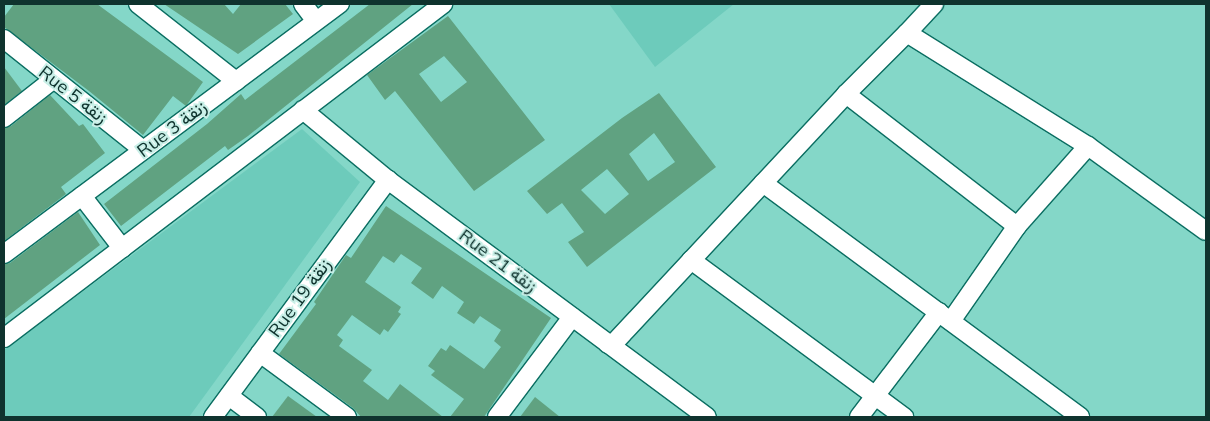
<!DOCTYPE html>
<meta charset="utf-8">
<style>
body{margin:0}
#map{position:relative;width:1210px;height:421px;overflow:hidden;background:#84d7c8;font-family:Mulish,Vazirmatn,sans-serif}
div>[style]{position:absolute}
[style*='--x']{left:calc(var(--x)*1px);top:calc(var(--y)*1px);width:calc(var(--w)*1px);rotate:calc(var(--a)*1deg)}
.built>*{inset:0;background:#6dcbbb}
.building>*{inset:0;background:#60a281}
.roads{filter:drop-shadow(1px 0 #0b6e62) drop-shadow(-1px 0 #0b6e62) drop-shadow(0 1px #0b6e62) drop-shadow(0 -1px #0b6e62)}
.minor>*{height:18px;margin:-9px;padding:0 9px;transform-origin:9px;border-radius:9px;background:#fff}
span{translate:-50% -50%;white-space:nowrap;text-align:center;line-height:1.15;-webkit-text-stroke:4px #c8efe7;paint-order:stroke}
.street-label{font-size:18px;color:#0f332e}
.frame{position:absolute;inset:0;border:5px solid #0f332e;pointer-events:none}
</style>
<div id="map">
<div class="built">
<i style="clip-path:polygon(609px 4px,734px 4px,655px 67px)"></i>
<i style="clip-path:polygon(302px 129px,360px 182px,189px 417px,4px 417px,4px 350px)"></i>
</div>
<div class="building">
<i style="clip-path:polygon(14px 4px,97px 4px,203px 82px,186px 106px,173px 96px,143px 135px,89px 91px,4px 27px,4px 17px)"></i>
<i style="clip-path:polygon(164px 4px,224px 4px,233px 14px,241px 4px,285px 4px,293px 14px,238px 54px)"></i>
<i style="clip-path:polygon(370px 4px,413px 4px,248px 136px,228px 150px,225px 146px,121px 226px,104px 204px,207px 124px,241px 94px,245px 100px)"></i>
<i style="clip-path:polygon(evenodd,448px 16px,545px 140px,474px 191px,395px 91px,385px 100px,367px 75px,448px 16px,444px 56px,467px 82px,441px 102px,419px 74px,444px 56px)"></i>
<i style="clip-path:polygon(4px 67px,22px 91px,4px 105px)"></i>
<i style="clip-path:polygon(evenodd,659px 93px,716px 167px,587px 267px,568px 242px,584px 232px,562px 203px,547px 214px,527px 191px,622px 118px,659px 93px,654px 133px,675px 162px,648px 181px,629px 154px,654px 133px,659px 93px,607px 169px,629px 194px,605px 214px,581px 190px,607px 169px)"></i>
<i style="clip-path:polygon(50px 95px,79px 126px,83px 124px,105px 153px,61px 187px,66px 194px,4px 241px,4px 128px,11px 126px)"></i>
<i style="clip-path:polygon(386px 206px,551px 318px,484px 417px,450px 417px,464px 399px,431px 375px,435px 371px,428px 366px,441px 348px,446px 351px,450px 345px,484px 369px,501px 347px,494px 341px,501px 330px,480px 316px,474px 324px,457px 313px,464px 302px,442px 286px,433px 299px,411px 283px,422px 268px,401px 254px,394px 263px,383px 256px,365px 282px,401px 307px,398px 312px,401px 314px,388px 332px,384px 329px,380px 335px,352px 315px,337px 335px,343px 340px,339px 346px,372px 370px,363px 381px,388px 400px,400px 384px,443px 417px,361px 417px,353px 408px,279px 354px,316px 304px,314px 302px,346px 255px,351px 258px)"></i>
<i style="clip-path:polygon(78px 212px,100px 245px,4px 319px,4px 264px,10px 263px)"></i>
<i style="clip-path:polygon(288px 396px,317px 417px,272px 417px)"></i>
<i style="clip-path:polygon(535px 397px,560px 417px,520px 417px)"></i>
</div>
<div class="roads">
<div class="minor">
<i style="--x:138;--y:4;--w:125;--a:38.2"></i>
<i style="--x:303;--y:4;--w:21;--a:53"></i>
<i style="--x:907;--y:33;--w:40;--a:-47"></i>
<i style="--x:4;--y:39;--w:178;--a:38.6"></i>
<i style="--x:846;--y:94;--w:216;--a:37.7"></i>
<i style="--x:303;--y:110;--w:110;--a:39.5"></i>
<i style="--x:388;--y:180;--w:397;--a:36.6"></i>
<i style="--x:4;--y:118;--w:63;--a:-38"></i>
<i style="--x:763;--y:183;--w:394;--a:36.4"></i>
<i style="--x:82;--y:196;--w:66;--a:52.4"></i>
<i style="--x:4;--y:254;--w:419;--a:-36.7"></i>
<i style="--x:691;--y:260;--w:265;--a:36.4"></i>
<i style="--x:951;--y:321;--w:116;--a:-55.2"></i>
<i style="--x:1017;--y:226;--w:107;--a:-48.4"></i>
<i style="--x:4;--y:338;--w:552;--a:-37.26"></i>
<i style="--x:608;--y:344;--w:6;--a:-9"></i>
<i style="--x:614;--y:343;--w:340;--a:-47"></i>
<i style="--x:846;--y:94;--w:86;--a:-45"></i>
<i style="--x:907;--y:33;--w:213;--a:32"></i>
<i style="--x:1088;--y:146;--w:145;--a:35.8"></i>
<i style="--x:260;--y:353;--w:108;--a:36.3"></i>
<i style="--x:229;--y:396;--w:35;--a:37"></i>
<i style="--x:213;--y:417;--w:295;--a:-53.6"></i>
<i style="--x:497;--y:417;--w:125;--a:-53.1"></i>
<i style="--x:859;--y:417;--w:132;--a:-52.7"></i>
</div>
</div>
<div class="street-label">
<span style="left:73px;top:95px;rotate:38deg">Rue 5 زنقة</span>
<span style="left:172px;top:129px;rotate:-37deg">Rue 3 زنقة</span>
<span style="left:498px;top:261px;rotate:37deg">Rue 21 زنقة</span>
<span style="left:300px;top:298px;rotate:-54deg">Rue 19 زنقة</span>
</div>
<div class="frame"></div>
</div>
